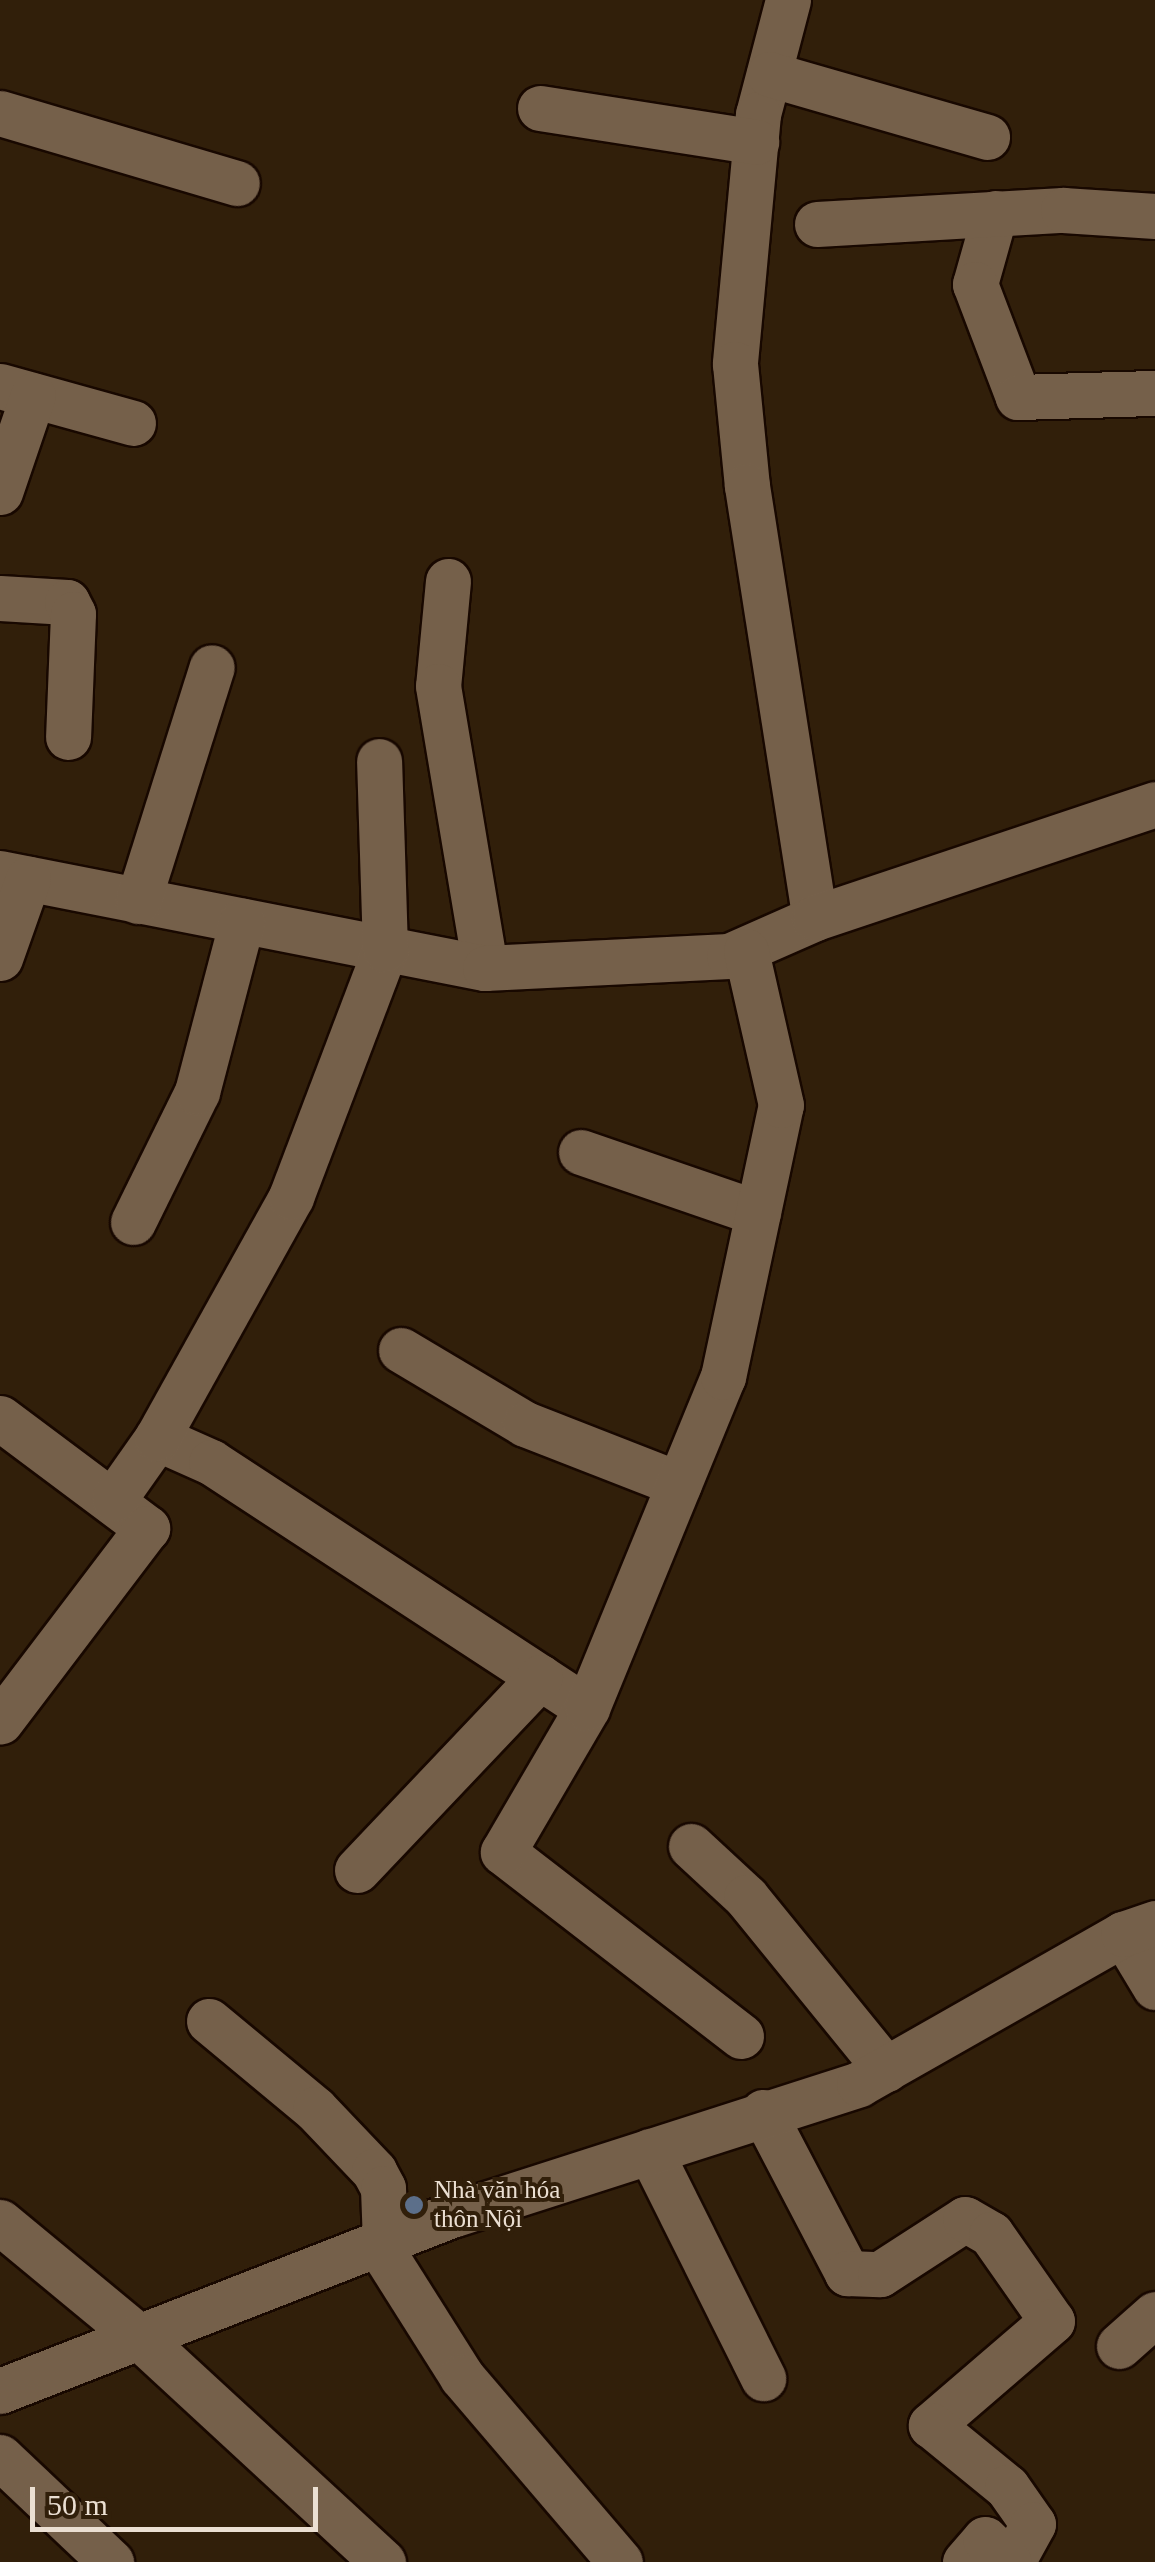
<!DOCTYPE html>
<meta charset="utf-8">
<style>
body{margin:0}
#map{position:relative;width:1155px;height:2562px;overflow:hidden;background:#311f0a;font-family:"Times New Roman",serif}
div>[style]{position:absolute}
[style*='--x']{left:calc(var(--x)*1px);top:calc(var(--y)*1px);width:calc(var(--w)*1px);rotate:calc(var(--a)*1deg)}
.roads{filter:drop-shadow(2px 0 #180800) drop-shadow(-2px 0 #180800) drop-shadow(0 2px #180800) drop-shadow(0 -2px #180800)}
.minor>*{height:45px;margin:-22.5px;padding:0 22.5px;transform-origin:22.5px;border-radius:22.5px;background:#75604a}
.dots>*{width:28px;height:28px;translate:-50% -50%;box-sizing:border-box;border:5px solid #311f0a;border-radius:50%}
span{translate:-50% -50%;white-space:nowrap;text-align:center;line-height:1.15;-webkit-text-stroke:8px #311f0a;paint-order:stroke}
.poi-label{font-size:25px;color:#ebdfd2}
.left{translate:0 -50%;text-align:left}
.scale{position:absolute;left:30px;top:2487px;width:288px;height:45px;box-sizing:border-box;border:5px solid #ebdfd2;border-top:0;padding-left:12px;font-size:30px;line-height:35px;white-space:nowrap;color:#ebdfd2;-webkit-text-stroke:8px #311f0a;paint-order:stroke}
</style>
<div id="map">
<div class="roads">
<div class="minor">
<i style="--x:788;--y:0;--w:118;--a:104.7"></i>
<i style="--x:758;--y:114;--w:251;--a:95.3"></i>
<i style="--x:735;--y:364;--w:123;--a:84.4"></i>
<i style="--x:747;--y:486;--w:437;--a:81.1"></i>
<i style="--x:769;--y:74;--w:227;--a:16.1"></i>
<i style="--x:540;--y:108;--w:219;--a:8.9"></i>
<i style="--x:0;--y:113;--w:247;--a:16.5"></i>
<i style="--x:995;--y:213;--w:74;--a:105.7"></i>
<i style="--x:975;--y:284;--w:121;--a:69.2"></i>
<i style="--x:1018;--y:397;--w:137;--a:-1.7"></i>
<i style="--x:817;--y:224;--w:246;--a:-3.3"></i>
<i style="--x:1063;--y:210;--w:92;--a:3.7"></i>
<i style="--x:0;--y:386;--w:138;--a:15.5"></i>
<i style="--x:0;--y:492;--w:102;--a:-71.2"></i>
<i style="--x:448;--y:581;--w:105;--a:95.4"></i>
<i style="--x:438;--y:686;--w:286;--a:80.5"></i>
<i style="--x:0;--y:598;--w:67;--a:3.4"></i>
<i style="--x:67;--y:602;--w:13;--a:63"></i>
<i style="--x:73;--y:614;--w:123;--a:92.3"></i>
<i style="--x:0;--y:873;--w:494;--a:11.1"></i>
<i style="--x:485;--y:968;--w:244;--a:-2.8"></i>
<i style="--x:729;--y:956;--w:94;--a:-23.8"></i>
<i style="--x:815;--y:918;--w:359;--a:-18.5"></i>
<i style="--x:138;--y:901;--w:245;--a:-72.5"></i>
<i style="--x:0;--y:958;--w:84;--a:-70.5"></i>
<i style="--x:581;--y:1152;--w:187;--a:19"></i>
<i style="--x:133;--y:1222;--w:145;--a:-63.8"></i>
<i style="--x:197;--y:1092;--w:177;--a:-75.3"></i>
<i style="--x:401;--y:1350;--w:144;--a:30.8"></i>
<i style="--x:525;--y:1424;--w:165;--a:21.3"></i>
<i style="--x:0;--y:1418;--w:184;--a:36.8"></i>
<i style="--x:147;--y:1528;--w:243;--a:127.2"></i>
<i style="--x:157;--y:1438;--w:59;--a:24"></i>
<i style="--x:211;--y:1462;--w:449;--a:33.2"></i>
<i style="--x:114;--y:1499;--w:75;--a:-54.8"></i>
<i style="--x:157;--y:1438;--w:276;--a:-60.9"></i>
<i style="--x:291;--y:1197;--w:265;--a:-69.2"></i>
<i style="--x:385;--y:949;--w:188;--a:-91.8"></i>
<i style="--x:691;--y:1846;--w:75;--a:42.8"></i>
<i style="--x:746;--y:1897;--w:222;--a:50.9"></i>
<i style="--x:357;--y:1870;--w:266;--a:-46.5"></i>
<i style="--x:1123;--y:1934;--w:62;--a:58.9"></i>
<i style="--x:209;--y:2021;--w:138;--a:39.7"></i>
<i style="--x:315;--y:2109;--w:86;--a:46.4"></i>
<i style="--x:374;--y:2171;--w:19;--a:62"></i>
<i style="--x:383;--y:2188;--w:54;--a:87.9"></i>
<i style="--x:741;--y:2036;--w:301;--a:-142.3"></i>
<i style="--x:503;--y:1852;--w:167;--a:-59.7"></i>
<i style="--x:587;--y:1708;--w:358;--a:-67.7"></i>
<i style="--x:723;--y:1377;--w:278;--a:-78"></i>
<i style="--x:781;--y:1105;--w:158;--a:-102.8"></i>
<i style="--x:763;--y:2112;--w:182;--a:62.4"></i>
<i style="--x:847;--y:2273;--w:33;--a:2"></i>
<i style="--x:880;--y:2274;--w:101;--a:-32.9"></i>
<i style="--x:965;--y:2219;--w:30;--a:30"></i>
<i style="--x:991;--y:2234;--w:106;--a:55"></i>
<i style="--x:1052;--y:2321;--w:160;--a:139.3"></i>
<i style="--x:931;--y:2425;--w:98;--a:39.2"></i>
<i style="--x:1007;--y:2487;--w:45;--a:54.9"></i>
<i style="--x:1033;--y:2524;--w:43;--a:118.9"></i>
<i style="--x:650;--y:2151;--w:254;--a:63.5"></i>
<i style="--x:0;--y:2222;--w:180;--a:39.6"></i>
<i style="--x:139;--y:2337;--w:332;--a:42.7"></i>
<i style="--x:378;--y:2244;--w:157;--a:57.7"></i>
<i style="--x:462;--y:2377;--w:243;--a:49.5"></i>
<i style="--x:1119;--y:2346;--w:48;--a:-41.6"></i>
<i style="--x:0;--y:2391;--w:488;--a:-21.3"></i>
<i style="--x:455;--y:2214;--w:424;--a:-17.8"></i>
<i style="--x:859;--y:2084;--w:304;--a:-29.6"></i>
<i style="--x:1123;--y:1934;--w:34;--a:-19"></i>
<i style="--x:0;--y:2457;--w:153;--a:43.4"></i>
<i style="--x:965;--y:2562;--w:30;--a:-49"></i>
<i style="--x:985;--y:2539;--w:33;--a:44"></i>
</div>
</div>
<div class="dots">
<i style="left:414px;top:2205px;background:#5c6f8a"></i>
</div>
<div class="poi-label">
<span class="left" style="left:434px;top:2205px">Nhà văn hóa<br>thôn Nội</span>
</div>
<div class="scale">50 m</div>
</div>
